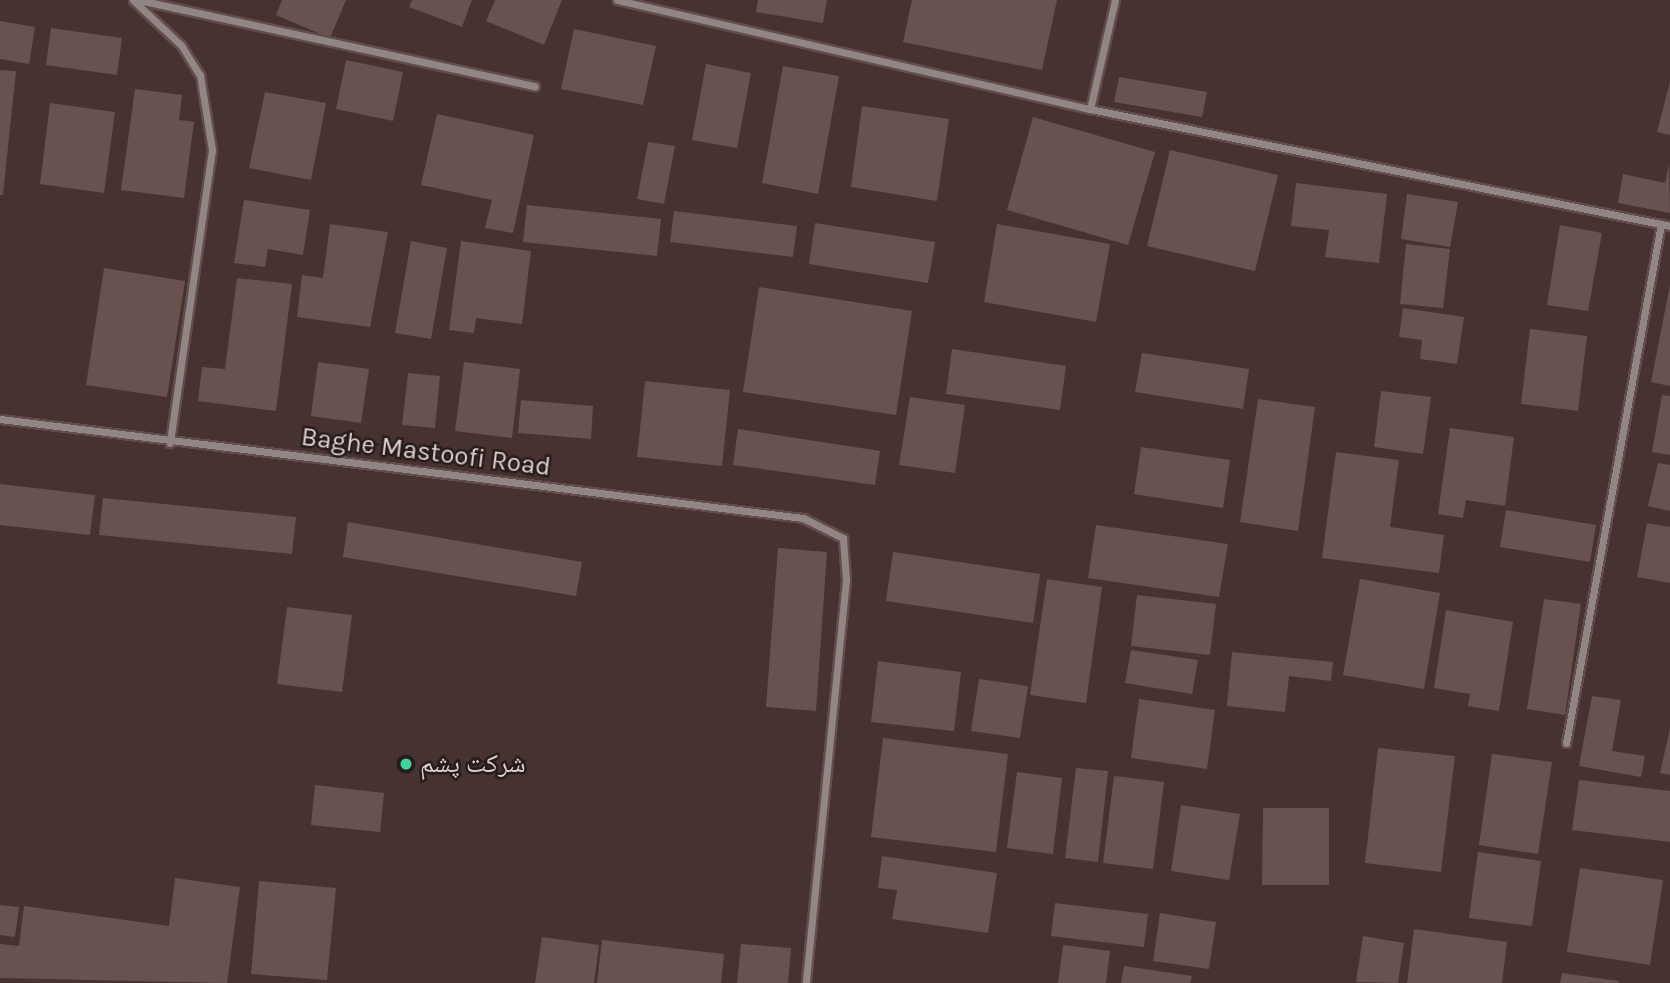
<!DOCTYPE html>
<meta charset="utf-8">
<style>
body{margin:0}
#map{position:relative;width:1670px;height:983px;overflow:hidden;background:#463230;font-family:Karla,"Noto Naskh Arabic",sans-serif}
div>[style]{position:absolute}
[style*='--x']{left:calc(var(--x)*1px);top:calc(var(--y)*1px);width:calc(var(--w)*1px);rotate:calc(var(--a)*1deg)}
.building>*{inset:0;background:#685250}
.roads{filter:drop-shadow(2px 0 #614e4c) drop-shadow(-2px 0 #614e4c) drop-shadow(0 2px #614e4c) drop-shadow(0 -2px #614e4c)}
.street>*{height:7px;margin:-3.5px;padding:0 3.5px;transform-origin:3.5px;border-radius:3.5px;background:#918685}
.dots>*{width:19px;height:19px;translate:-50% -50%;box-sizing:border-box;border:4px solid #261c1b;border-radius:50%}
span{translate:-50% -50%;white-space:nowrap;text-align:center;line-height:1.15;-webkit-text-stroke:5px #261c1b;paint-order:stroke}
.street-label{font-size:26px;color:#ddcfce}
.poi-label{font-size:26px;color:#ddcfce}
.left{translate:0 -50%;text-align:left}
</style>
<div id="map">
<div class="building">
<i style="clip-path:polygon(282px 0,346px 0,330px 38px,276px 15px)"></i>
<i style="clip-path:polygon(412px 0,472px 0,462px 27px,409px 7px)"></i>
<i style="clip-path:polygon(495px 0,562px 0,544px 45px,486px 21px)"></i>
<i style="clip-path:polygon(758px 0,827px 0,823px 23px,756px 12px)"></i>
<i style="clip-path:polygon(912px 0,1057px 0,1042px 70px,903px 42px)"></i>
<i style="clip-path:polygon(0 21px,35px 27px,29px 64px,0 59px)"></i>
<i style="clip-path:polygon(51px 28px,122px 38px,117px 75px,46px 65px)"></i>
<i style="clip-path:polygon(574px 29px,656px 46px,643px 105px,561px 89px)"></i>
<i style="clip-path:polygon(346px 60px,403px 72px,393px 121px,336px 109px)"></i>
<i style="clip-path:polygon(706px 64px,751px 73px,737px 148px,692px 140px)"></i>
<i style="clip-path:polygon(783px 66px,839px 76px,818px 194px,762px 183px)"></i>
<i style="clip-path:polygon(0 70px,16px 71px,3px 195px,0 195px)"></i>
<i style="clip-path:polygon(1119px 77px,1207px 92px,1202px 117px,1114px 102px)"></i>
<i style="clip-path:polygon(1670px 82px,1670px 135px,1657px 132px)"></i>
<i style="clip-path:polygon(135px 89px,182px 95px,179px 120px,194px 122px,184px 198px,121px 190px)"></i>
<i style="clip-path:polygon(265px 92px,326px 103px,311px 180px,249px 168px)"></i>
<i style="clip-path:polygon(50px 103px,115px 112px,104px 193px,40px 184px)"></i>
<i style="clip-path:polygon(862px 106px,949px 119px,937px 201px,851px 187px)"></i>
<i style="clip-path:polygon(437px 114px,534px 135px,513px 233px,485px 228px,492px 200px,421px 185px)"></i>
<i style="clip-path:polygon(1033px 117px,1155px 152px,1128px 245px,1007px 210px)"></i>
<i style="clip-path:polygon(648px 142px,675px 146px,664px 204px,637px 199px)"></i>
<i style="clip-path:polygon(1170px 150px,1278px 175px,1255px 271px,1147px 246px)"></i>
<i style="clip-path:polygon(1669px 164px,1670px 213px,1618px 203px,1623px 174px,1665px 183px)"></i>
<i style="clip-path:polygon(1296px 183px,1387px 194px,1379px 263px,1325px 257px,1329px 230px,1291px 226px)"></i>
<i style="clip-path:polygon(1407px 194px,1458px 202px,1450px 247px,1401px 239px)"></i>
<i style="clip-path:polygon(244px 200px,310px 210px,303px 255px,268px 249px,265px 267px,234px 263px)"></i>
<i style="clip-path:polygon(527px 205px,661px 219px,657px 256px,523px 242px)"></i>
<i style="clip-path:polygon(674px 211px,797px 226px,793px 257px,670px 242px)"></i>
<i style="clip-path:polygon(815px 223px,935px 242px,928px 283px,809px 264px)"></i>
<i style="clip-path:polygon(330px 224px,388px 232px,370px 327px,297px 317px,302px 275px,323px 278px)"></i>
<i style="clip-path:polygon(997px 224px,1110px 244px,1096px 322px,984px 302px)"></i>
<i style="clip-path:polygon(1560px 225px,1602px 233px,1588px 311px,1547px 305px)"></i>
<i style="clip-path:polygon(411px 241px,447px 248px,431px 339px,395px 333px)"></i>
<i style="clip-path:polygon(461px 241px,531px 251px,522px 324px,476px 318px,474px 333px,449px 330px)"></i>
<i style="clip-path:polygon(1406px 244px,1450px 249px,1443px 308px,1400px 304px)"></i>
<i style="clip-path:polygon(104px 268px,185px 281px,167px 397px,86px 385px)"></i>
<i style="clip-path:polygon(237px 278px,292px 284px,276px 411px,198px 401px,202px 367px,225px 369px)"></i>
<i style="clip-path:polygon(1670px 285px,1670px 386px,1651px 382px)"></i>
<i style="clip-path:polygon(759px 287px,912px 311px,896px 415px,743px 392px)"></i>
<i style="clip-path:polygon(1403px 308px,1464px 317px,1457px 364px,1420px 359px,1422px 340px,1399px 337px)"></i>
<i style="clip-path:polygon(1530px 329px,1587px 336px,1578px 411px,1521px 404px)"></i>
<i style="clip-path:polygon(952px 349px,1066px 366px,1060px 410px,946px 394px)"></i>
<i style="clip-path:polygon(1142px 353px,1249px 369px,1243px 409px,1135px 392px)"></i>
<i style="clip-path:polygon(318px 362px,369px 369px,361px 423px,311px 416px)"></i>
<i style="clip-path:polygon(464px 362px,520px 369px,512px 438px,455px 431px)"></i>
<i style="clip-path:polygon(408px 373px,440px 376px,435px 428px,402px 425px)"></i>
<i style="clip-path:polygon(645px 381px,730px 390px,722px 466px,637px 457px)"></i>
<i style="clip-path:polygon(1381px 391px,1431px 397px,1423px 454px,1374px 447px)"></i>
<i style="clip-path:polygon(1662px 395px,1670px 396px,1670px 455px,1652px 452px)"></i>
<i style="clip-path:polygon(910px 397px,965px 405px,955px 473px,899px 465px)"></i>
<i style="clip-path:polygon(1258px 399px,1315px 407px,1298px 531px,1240px 522px)"></i>
<i style="clip-path:polygon(521px 400px,593px 406px,591px 439px,518px 433px)"></i>
<i style="clip-path:polygon(1450px 428px,1514px 437px,1505px 506px,1466px 500px,1463px 518px,1438px 514px)"></i>
<i style="clip-path:polygon(738px 429px,880px 451px,875px 485px,733px 465px)"></i>
<i style="clip-path:polygon(1141px 447px,1230px 460px,1223px 508px,1134px 494px)"></i>
<i style="clip-path:polygon(1336px 452px,1399px 460px,1390px 527px,1444px 535px,1439px 573px,1322px 558px)"></i>
<i style="clip-path:polygon(1658px 463px,1670px 465px,1670px 511px,1648px 506px)"></i>
<i style="clip-path:polygon(0 484px,95px 495px,90px 535px,0 525px)"></i>
<i style="clip-path:polygon(103px 498px,296px 517px,292px 554px,99px 535px)"></i>
<i style="clip-path:polygon(1506px 510px,1596px 525px,1590px 562px,1500px 547px)"></i>
<i style="clip-path:polygon(348px 522px,582px 562px,576px 596px,343px 557px)"></i>
<i style="clip-path:polygon(1647px 523px,1670px 527px,1670px 583px,1637px 577px)"></i>
<i style="clip-path:polygon(1096px 525px,1228px 544px,1219px 597px,1088px 578px)"></i>
<i style="clip-path:polygon(778px 548px,827px 552px,816px 711px,766px 707px)"></i>
<i style="clip-path:polygon(893px 552px,1040px 574px,1033px 623px,886px 601px)"></i>
<i style="clip-path:polygon(1047px 579px,1102px 587px,1086px 703px,1030px 695px)"></i>
<i style="clip-path:polygon(1360px 579px,1440px 593px,1424px 689px,1343px 675px)"></i>
<i style="clip-path:polygon(1137px 595px,1216px 604px,1210px 655px,1131px 646px)"></i>
<i style="clip-path:polygon(1544px 599px,1581px 604px,1565px 715px,1527px 709px)"></i>
<i style="clip-path:polygon(287px 607px,352px 615px,342px 692px,277px 684px)"></i>
<i style="clip-path:polygon(1446px 610px,1513px 622px,1499px 711px,1468px 706px,1470px 694px,1434px 688px)"></i>
<i style="clip-path:polygon(1131px 650px,1198px 660px,1192px 694px,1125px 683px)"></i>
<i style="clip-path:polygon(1232px 652px,1333px 662px,1331px 681px,1289px 676px,1285px 712px,1227px 706px)"></i>
<i style="clip-path:polygon(878px 661px,961px 672px,954px 731px,871px 722px)"></i>
<i style="clip-path:polygon(979px 679px,1028px 686px,1020px 738px,971px 731px)"></i>
<i style="clip-path:polygon(1592px 696px,1621px 700px,1612px 751px,1645px 756px,1641px 777px,1579px 766px)"></i>
<i style="clip-path:polygon(1139px 699px,1215px 710px,1207px 769px,1131px 758px)"></i>
<i style="clip-path:polygon(1670px 729px,1670px 775px,1660px 773px)"></i>
<i style="clip-path:polygon(883px 738px,1008px 754px,996px 852px,871px 837px)"></i>
<i style="clip-path:polygon(1378px 748px,1455px 756px,1441px 872px,1365px 863px)"></i>
<i style="clip-path:polygon(1492px 754px,1552px 762px,1538px 854px,1479px 845px)"></i>
<i style="clip-path:polygon(1076px 768px,1108px 771px,1098px 862px,1065px 858px)"></i>
<i style="clip-path:polygon(1017px 772px,1062px 778px,1053px 854px,1007px 848px)"></i>
<i style="clip-path:polygon(1114px 776px,1164px 782px,1153px 869px,1103px 863px)"></i>
<i style="clip-path:polygon(1579px 780px,1670px 791px,1670px 842px,1572px 830px)"></i>
<i style="clip-path:polygon(315px 785px,384px 793px,380px 832px,311px 825px)"></i>
<i style="clip-path:polygon(1181px 805px,1240px 814px,1229px 880px,1171px 871px)"></i>
<i style="clip-path:polygon(1263px 808px,1329px 808px,1329px 885px,1262px 885px)"></i>
<i style="clip-path:polygon(1478px 852px,1541px 861px,1532px 926px,1469px 918px)"></i>
<i style="clip-path:polygon(882px 856px,997px 873px,988px 933px,892px 919px,897px 890px,878px 888px)"></i>
<i style="clip-path:polygon(1580px 868px,1663px 880px,1650px 965px,1567px 952px)"></i>
<i style="clip-path:polygon(175px 878px,240px 887px,227px 983px,0 978px,0 944px,19px 946px,24px 906px,169px 926px)"></i>
<i style="clip-path:polygon(259px 881px,336px 888px,327px 980px,251px 974px)"></i>
<i style="clip-path:polygon(1055px 903px,1148px 914px,1144px 947px,1051px 936px)"></i>
<i style="clip-path:polygon(0 905px,19px 907px,15px 937px,0 935px)"></i>
<i style="clip-path:polygon(1160px 913px,1216px 922px,1209px 969px,1153px 961px)"></i>
<i style="clip-path:polygon(1414px 929px,1507px 942px,1502px 983px,1407px 983px)"></i>
<i style="clip-path:polygon(1363px 936px,1404px 943px,1398px 983px,1356px 982px)"></i>
<i style="clip-path:polygon(542px 937px,599px 945px,594px 983px,535px 983px)"></i>
<i style="clip-path:polygon(602px 940px,724px 954px,721px 983px,597px 983px)"></i>
<i style="clip-path:polygon(741px 944px,791px 948px,788px 983px,737px 983px)"></i>
<i style="clip-path:polygon(1063px 945px,1110px 951px,1106px 983px,1058px 983px)"></i>
<i style="clip-path:polygon(1124px 966px,1192px 976px,1190px 983px,1121px 983px)"></i>
<i style="clip-path:polygon(1562px 973px,1619px 981px,1618px 983px,1560px 983px)"></i>
</div>
<div class="roads">
<div class="street">
<i style="--x:133;--y:0;--w:66;--a:43.2"></i>
<i style="--x:181;--y:45;--w:36;--a:58"></i>
<i style="--x:200;--y:75;--w:76;--a:80.9"></i>
<i style="--x:212;--y:150;--w:296;--a:98.2"></i>
<i style="--x:139;--y:0;--w:405;--a:12.3"></i>
<i style="--x:617;--y:0;--w:485;--a:13"></i>
<i style="--x:1090;--y:109;--w:592;--a:11.4"></i>
<i style="--x:1090;--y:109;--w:112;--a:-77.1"></i>
<i style="--x:0;--y:419;--w:809;--a:7.03"></i>
<i style="--x:803;--y:518;--w:45;--a:26.6"></i>
<i style="--x:843;--y:538;--w:42;--a:85.9"></i>
<i style="--x:846;--y:580;--w:405;--a:95.7"></i>
<i style="--x:1566;--y:743;--w:528;--a:-79.63"></i>
</div>
</div>
<div class="dots">
<i style="left:406px;top:764px;background:#42d4a0"></i>
</div>
<div class="street-label">
<span style="left:426px;top:452px;rotate:7deg">Baghe Mastoofi Road</span>
</div>
<div class="poi-label">
<span class="left" style="left:420px;top:764px">شرکت پشم</span>
</div>
</div>
